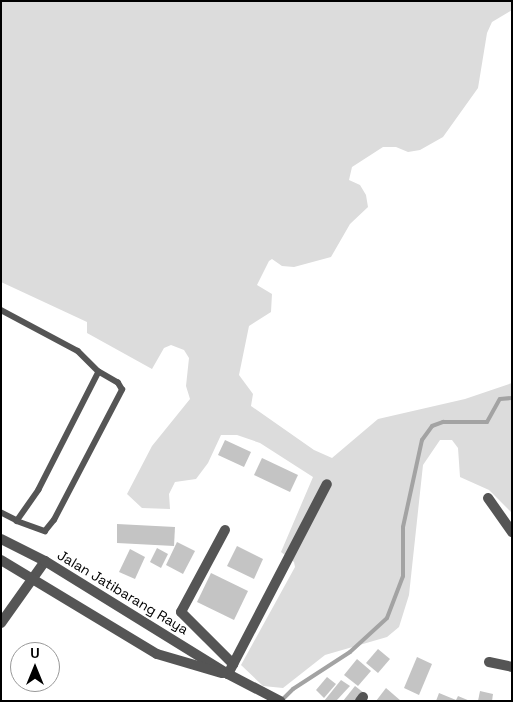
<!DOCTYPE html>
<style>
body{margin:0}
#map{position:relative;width:513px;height:702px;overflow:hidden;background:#fff;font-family:"Space Grotesk",sans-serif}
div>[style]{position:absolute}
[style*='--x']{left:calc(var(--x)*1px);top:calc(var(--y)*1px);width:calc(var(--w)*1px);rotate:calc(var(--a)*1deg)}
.green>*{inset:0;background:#dcdcdc}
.stream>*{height:4px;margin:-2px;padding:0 2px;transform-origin:2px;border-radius:2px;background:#a3a3a3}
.building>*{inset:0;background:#c4c4c4}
.service>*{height:5.5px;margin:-2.75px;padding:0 2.75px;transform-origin:2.75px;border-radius:2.75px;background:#555}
.minor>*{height:10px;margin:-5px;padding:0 5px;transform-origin:5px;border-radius:5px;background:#555}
.tertiary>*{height:10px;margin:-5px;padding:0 5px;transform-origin:5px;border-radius:5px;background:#555}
span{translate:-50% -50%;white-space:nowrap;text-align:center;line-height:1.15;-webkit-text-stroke:4px #fff;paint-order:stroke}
.street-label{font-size:14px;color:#000}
.frame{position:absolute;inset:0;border:2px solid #000;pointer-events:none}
.north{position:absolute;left:10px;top:642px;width:50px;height:50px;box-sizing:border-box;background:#fff;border:1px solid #999;border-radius:50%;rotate:0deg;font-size:14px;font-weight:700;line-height:20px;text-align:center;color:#000}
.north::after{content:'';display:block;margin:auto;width:18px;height:22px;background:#000;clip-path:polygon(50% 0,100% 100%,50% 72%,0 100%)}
</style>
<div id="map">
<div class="green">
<i style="clip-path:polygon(1px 1px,512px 1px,512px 10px,492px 22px,487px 33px,478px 88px,443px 137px,420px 150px,408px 152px,396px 147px,383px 147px,352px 167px,349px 180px,360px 185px,366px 195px,368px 207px,350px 224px,331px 257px,294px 267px,282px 266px,272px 259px,269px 261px,257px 285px,272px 294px,271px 312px,249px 326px,239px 375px,253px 394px,251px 406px,314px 450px,332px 458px,378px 419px,465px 399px,512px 383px,512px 513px,489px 490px,460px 477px,458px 448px,452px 440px,440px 440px,423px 465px,409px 595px,399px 627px,387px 637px,325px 655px,283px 688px,263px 686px,241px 665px,295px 567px,294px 562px,281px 552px,313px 477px,260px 443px,237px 435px,221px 435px,208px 463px,196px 479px,175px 482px,169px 494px,170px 509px,142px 508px,127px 494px,152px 446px,190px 399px,186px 386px,189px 358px,184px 350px,171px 345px,164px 348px,152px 369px,87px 333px,87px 322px,1px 282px)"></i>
</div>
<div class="stream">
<i style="--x:281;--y:701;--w:17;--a:-45"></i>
<i style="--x:293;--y:689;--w:68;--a:-33"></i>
<i style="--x:350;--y:652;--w:50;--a:-42.6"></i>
<i style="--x:387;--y:618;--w:45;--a:-69.1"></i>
<i style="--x:403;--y:576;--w:49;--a:-90"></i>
<i style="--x:403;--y:527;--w:89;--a:-77.7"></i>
<i style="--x:422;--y:440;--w:17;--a:-54"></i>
<i style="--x:432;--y:426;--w:12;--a:-20"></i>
<i style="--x:443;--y:422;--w:44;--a:0"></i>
<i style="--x:487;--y:422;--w:26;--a:-61"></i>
<i style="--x:500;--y:399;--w:12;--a:-5"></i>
</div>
<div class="building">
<i style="clip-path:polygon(225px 440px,251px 452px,244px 467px,218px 455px)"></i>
<i style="clip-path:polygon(262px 458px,298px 475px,290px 492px,254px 475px)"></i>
<i style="clip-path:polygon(117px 524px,175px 527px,174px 546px,117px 543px)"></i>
<i style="clip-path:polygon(177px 542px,195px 551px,183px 574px,166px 565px)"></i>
<i style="clip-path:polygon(237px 546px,263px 559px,254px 579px,227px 566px)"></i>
<i style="clip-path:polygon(157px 548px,168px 554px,161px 568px,150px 562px)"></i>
<i style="clip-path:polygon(130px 549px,145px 557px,135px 579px,119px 572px)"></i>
<i style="clip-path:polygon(211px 573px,248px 591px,234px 620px,197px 602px)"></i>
<i style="clip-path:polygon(378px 649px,390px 659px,378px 673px,366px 663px)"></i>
<i style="clip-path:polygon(417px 657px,432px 664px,419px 695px,404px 688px)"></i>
<i style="clip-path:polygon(357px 659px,371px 671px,358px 686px,344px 675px)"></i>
<i style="clip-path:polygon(327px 677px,336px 684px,324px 698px,316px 690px)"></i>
<i style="clip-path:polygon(341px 680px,350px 686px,336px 701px,324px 701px)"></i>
<i style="clip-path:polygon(355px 686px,364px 693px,357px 701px,343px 701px)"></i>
<i style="clip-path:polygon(386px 688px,401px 701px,376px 701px)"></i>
<i style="clip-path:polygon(480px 691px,493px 694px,492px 701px,478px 701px)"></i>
<i style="clip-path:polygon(439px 693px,456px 700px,458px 696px,470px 701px,436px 701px)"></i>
</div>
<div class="service">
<i style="--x:1;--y:310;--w:87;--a:28"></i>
<i style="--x:78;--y:351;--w:30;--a:45"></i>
<i style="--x:99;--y:372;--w:132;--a:117"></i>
<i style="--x:39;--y:490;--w:38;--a:125"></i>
<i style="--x:17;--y:521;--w:18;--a:-153"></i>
<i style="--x:17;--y:521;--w:30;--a:20"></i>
<i style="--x:45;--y:531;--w:14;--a:-51"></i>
<i style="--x:54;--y:520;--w:147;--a:-62.4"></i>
<i style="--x:122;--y:390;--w:8;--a:-120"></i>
<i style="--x:118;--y:383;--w:22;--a:-150"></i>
</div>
<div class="minor">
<i style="--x:488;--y:498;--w:42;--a:54.8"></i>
<i style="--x:225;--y:530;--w:93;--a:118.2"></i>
<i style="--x:181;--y:612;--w:74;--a:45"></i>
<i style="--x:1;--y:623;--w:76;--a:-54.6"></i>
<i style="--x:489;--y:662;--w:24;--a:12"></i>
<i style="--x:228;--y:674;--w:214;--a:-62.5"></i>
<i style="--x:360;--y:701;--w:5;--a:-53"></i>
</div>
<div class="tertiary">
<i style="--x:1;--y:539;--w:49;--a:26.6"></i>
<i style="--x:45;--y:561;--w:215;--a:31.7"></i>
<i style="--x:228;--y:674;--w:59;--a:27.4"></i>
<i style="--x:1;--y:560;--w:182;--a:31.1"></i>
<i style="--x:157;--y:654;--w:68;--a:16.3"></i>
</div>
<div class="street-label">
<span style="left:123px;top:592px;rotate:31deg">Jalan Jatibarang Raya</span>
</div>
<div class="frame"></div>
<div class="north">U</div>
</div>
